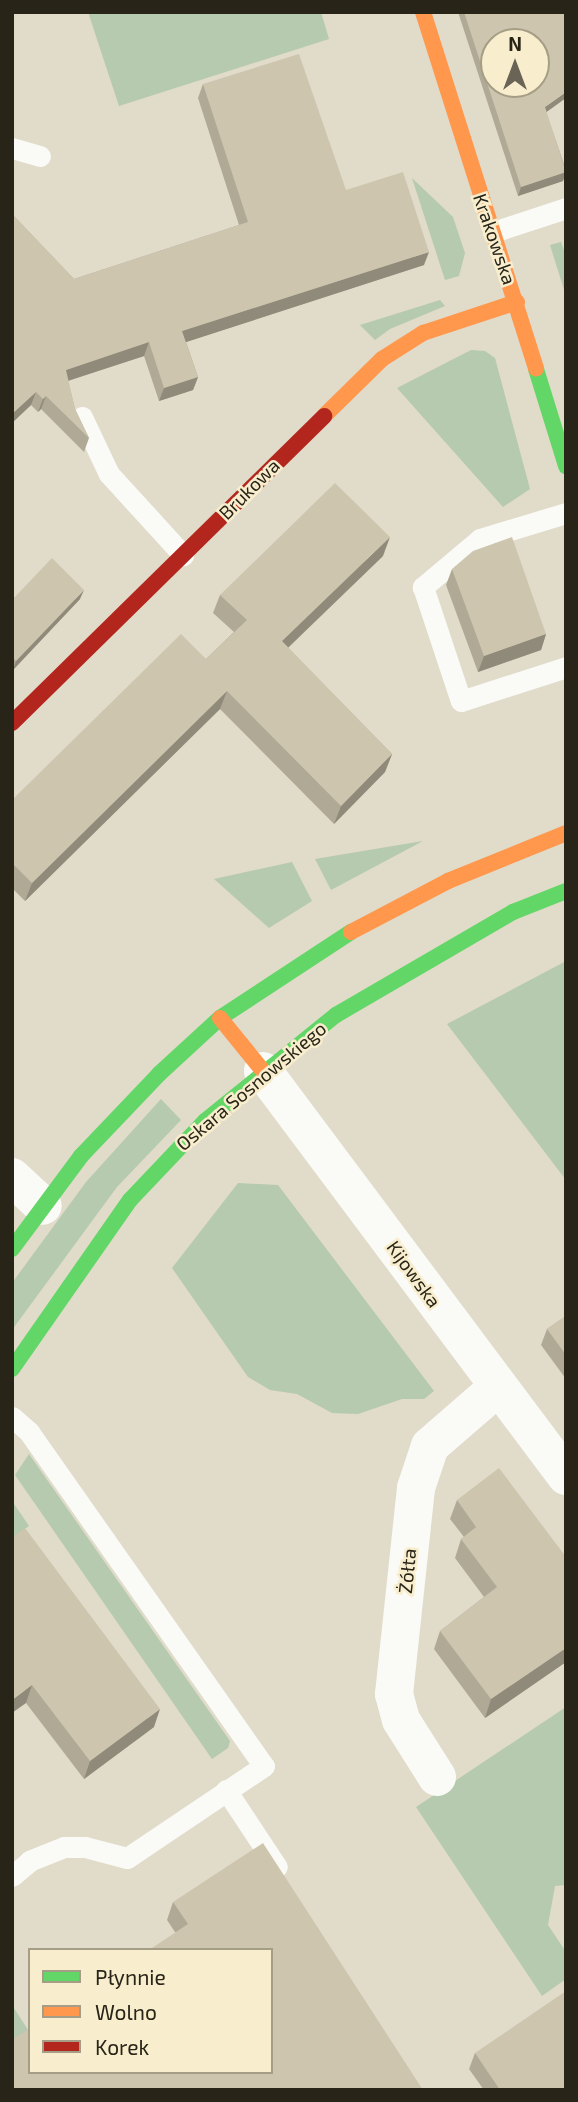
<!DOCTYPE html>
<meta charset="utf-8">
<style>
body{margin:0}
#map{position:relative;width:578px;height:2102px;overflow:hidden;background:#e1dbca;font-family:"Exo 2",sans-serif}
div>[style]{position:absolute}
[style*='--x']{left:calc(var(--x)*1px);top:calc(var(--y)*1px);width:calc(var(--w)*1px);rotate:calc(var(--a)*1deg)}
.green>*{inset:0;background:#b5caaf}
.lane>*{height:21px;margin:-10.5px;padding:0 10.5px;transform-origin:10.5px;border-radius:10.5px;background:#fafaf7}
.street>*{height:38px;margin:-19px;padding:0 19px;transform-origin:19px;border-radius:19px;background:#fafaf7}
.fast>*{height:16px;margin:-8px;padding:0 8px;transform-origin:8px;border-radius:8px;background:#63d668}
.slow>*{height:16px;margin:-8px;padding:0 8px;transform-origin:8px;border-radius:8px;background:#ff974d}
.jam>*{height:16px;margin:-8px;padding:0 8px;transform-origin:8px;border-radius:8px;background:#b3261e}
.wall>*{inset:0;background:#b0a996}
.shaded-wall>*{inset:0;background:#908a7a}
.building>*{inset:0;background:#cdc5ae}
span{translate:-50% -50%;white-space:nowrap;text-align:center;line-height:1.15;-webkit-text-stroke:5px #f8edcd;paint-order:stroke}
.street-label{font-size:19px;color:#282418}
.frame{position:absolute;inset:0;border:14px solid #282418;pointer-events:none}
.legend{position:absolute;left:28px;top:1948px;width:245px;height:126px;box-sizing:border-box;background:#f8edcd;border:2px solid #a59d85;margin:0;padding:9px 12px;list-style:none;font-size:21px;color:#282418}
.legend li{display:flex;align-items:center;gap:14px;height:35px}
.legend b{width:35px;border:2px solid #a59d85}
.north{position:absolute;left:480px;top:28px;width:70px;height:70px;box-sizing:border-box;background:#f8edcd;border:2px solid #a59d85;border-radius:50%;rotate:0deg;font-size:19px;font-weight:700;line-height:28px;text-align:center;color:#282418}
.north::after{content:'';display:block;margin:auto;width:24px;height:32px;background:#696456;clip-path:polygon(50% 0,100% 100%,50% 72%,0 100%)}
</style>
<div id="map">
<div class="green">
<i style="clip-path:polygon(88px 12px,321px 12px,329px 39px,119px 106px)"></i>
<i style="clip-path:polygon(412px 178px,453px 217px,465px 253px,459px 276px,445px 280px)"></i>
<i style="clip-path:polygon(561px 242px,566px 256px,566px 296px,550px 245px)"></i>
<i style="clip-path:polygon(440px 300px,445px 306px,390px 329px,375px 340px,360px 325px)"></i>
<i style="clip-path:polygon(471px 350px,485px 351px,495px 358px,530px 489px,503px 507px,397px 388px)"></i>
<i style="clip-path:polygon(423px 841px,331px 890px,315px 859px)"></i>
<i style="clip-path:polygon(292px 862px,312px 901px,269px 928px,214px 879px)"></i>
<i style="clip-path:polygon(566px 961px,566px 1180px,447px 1024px)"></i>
<i style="clip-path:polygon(161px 1099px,181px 1120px,117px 1187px,12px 1330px,12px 1283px,86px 1182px)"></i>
<i style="clip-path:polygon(238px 1183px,278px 1185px,434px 1391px,424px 1399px,402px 1399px,358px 1414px,332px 1413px,297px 1394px,270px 1390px,248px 1377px,172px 1268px)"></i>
<i style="clip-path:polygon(29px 1454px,230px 1741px,228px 1748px,212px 1759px,15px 1475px)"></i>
<i style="clip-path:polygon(12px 1501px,29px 1526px,12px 1538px)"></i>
<i style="clip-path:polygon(566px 1707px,566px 1885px,555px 1886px,548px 1925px,566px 1952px,566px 1979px,542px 1996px,416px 1807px)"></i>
<i style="clip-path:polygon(12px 2005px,30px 2033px,12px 2054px)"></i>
</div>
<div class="lane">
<i style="--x:12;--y:148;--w:29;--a:16"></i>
<i style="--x:493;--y:232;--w:77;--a:-18.2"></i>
<i style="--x:82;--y:417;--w:63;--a:64.7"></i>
<i style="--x:109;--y:474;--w:110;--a:47.6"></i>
<i style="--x:566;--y:513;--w:90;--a:163.2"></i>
<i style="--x:480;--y:539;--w:75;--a:139.9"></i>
<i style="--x:423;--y:587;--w:120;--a:71.6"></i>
<i style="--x:461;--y:701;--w:110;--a:-17.9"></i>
<i style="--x:12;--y:1417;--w:23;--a:41"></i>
<i style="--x:29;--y:1432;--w:408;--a:54.9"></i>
<i style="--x:264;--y:1766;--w:165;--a:146.1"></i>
<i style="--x:127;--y:1858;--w:43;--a:-165.3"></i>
<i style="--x:85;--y:1847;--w:21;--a:180"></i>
<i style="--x:64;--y:1847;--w:37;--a:158"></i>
<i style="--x:30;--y:1861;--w:23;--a:140"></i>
<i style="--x:226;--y:1790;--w:92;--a:56.5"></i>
</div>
<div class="street">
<i style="--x:263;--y:1071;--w:506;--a:53.2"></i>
<i style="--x:12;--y:1177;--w:42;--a:43.1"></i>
<i style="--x:437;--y:1777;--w:67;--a:-122.3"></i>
<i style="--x:401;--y:1720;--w:27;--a:-105"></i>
<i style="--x:394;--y:1694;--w:207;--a:-83.9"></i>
<i style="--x:416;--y:1488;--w:44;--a:-71.6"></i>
<i style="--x:430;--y:1446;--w:89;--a:-40.9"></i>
</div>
<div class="fast">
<i style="--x:536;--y:369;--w:102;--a:72.8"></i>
<i style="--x:12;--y:1249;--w:116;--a:-53.4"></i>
<i style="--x:81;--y:1156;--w:113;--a:-46.4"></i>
<i style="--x:159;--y:1074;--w:83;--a:-42.6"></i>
<i style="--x:220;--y:1018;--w:157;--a:-33.3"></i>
<i style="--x:12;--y:1369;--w:206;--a:-55.1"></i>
<i style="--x:130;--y:1200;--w:109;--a:-46.5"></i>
<i style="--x:205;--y:1121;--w:169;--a:-39"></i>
<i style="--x:336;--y:1015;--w:205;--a:-30.2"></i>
<i style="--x:513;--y:912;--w:57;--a:-21.6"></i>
</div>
<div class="slow">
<i style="--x:423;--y:12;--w:374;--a:72.4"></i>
<i style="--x:324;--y:416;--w:81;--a:-44.5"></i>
<i style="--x:382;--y:359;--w:49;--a:-32.4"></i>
<i style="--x:423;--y:333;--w:99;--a:-18.3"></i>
<i style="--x:351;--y:932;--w:110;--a:-27.7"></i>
<i style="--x:448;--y:881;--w:127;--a:-22.1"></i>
<i style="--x:220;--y:1018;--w:68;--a:50.9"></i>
</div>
<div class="jam">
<i style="--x:12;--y:723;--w:438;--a:-44.5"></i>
</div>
<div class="wall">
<i style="clip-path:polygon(458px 12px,566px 12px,546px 112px,566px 170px,563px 181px,518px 196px)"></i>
<i style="clip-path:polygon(203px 84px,346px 190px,424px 265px,186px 342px,198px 377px,193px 390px,159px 401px,144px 356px,68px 381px,75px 409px,89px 438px,84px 452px,41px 409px,38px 412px,31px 405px,12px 423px,12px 214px,74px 279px,239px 225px,198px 98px)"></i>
<i style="clip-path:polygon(383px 556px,288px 648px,392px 754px,385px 772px,334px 824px,220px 709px,25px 901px,12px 888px,12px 800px,206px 659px,234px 632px,213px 613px,220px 595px)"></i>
<i style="clip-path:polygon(452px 569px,546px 634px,541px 650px,478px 672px,446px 585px)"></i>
<i style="clip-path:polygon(80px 599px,13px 670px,12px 600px)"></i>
<i style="clip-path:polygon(566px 1316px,566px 1379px,541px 1345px,547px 1329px)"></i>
<i style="clip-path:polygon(457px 1500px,566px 1557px,566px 1662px,485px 1718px,434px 1649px,440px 1631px,484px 1597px,455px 1558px,461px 1539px,464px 1537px,450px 1519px)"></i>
<i style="clip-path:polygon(12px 1537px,154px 1727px,84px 1779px,26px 1703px)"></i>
<i style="clip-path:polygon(173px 1902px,423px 2090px,175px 1932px,167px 1920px)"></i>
<i style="clip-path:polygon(475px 2053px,566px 2090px,484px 2090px,469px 2069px)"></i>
</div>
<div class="shaded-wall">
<i style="clip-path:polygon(566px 92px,566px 98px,541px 116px,545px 107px)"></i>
<i style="clip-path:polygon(566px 172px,563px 181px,518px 196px,521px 187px)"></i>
<i style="clip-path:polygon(429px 252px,424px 265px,177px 345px,182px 331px)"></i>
<i style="clip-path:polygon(149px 342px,144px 356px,61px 383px,66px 370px)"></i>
<i style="clip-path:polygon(198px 377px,193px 390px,159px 401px,164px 388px)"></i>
<i style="clip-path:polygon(36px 392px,31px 405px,12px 423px,12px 414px)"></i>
<i style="clip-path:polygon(46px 396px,41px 409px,38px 412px,43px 399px)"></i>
<i style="clip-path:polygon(390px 537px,383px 556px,275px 660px,282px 641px)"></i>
<i style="clip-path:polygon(84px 590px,80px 599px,13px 670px,16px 661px)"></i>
<i style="clip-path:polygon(546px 634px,541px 650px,478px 672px,484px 656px)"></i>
<i style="clip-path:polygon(227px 691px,220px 709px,25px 901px,32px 883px)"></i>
<i style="clip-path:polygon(392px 754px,385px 772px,334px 824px,341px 806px)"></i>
<i style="clip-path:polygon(566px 1648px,566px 1662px,485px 1718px,491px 1699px)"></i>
<i style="clip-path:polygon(32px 1685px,26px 1703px,12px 1713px,12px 1700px)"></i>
<i style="clip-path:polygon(160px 1709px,154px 1727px,84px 1779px,90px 1761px)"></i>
</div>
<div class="building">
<i style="clip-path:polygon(evenodd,464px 12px,566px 12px,566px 92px,545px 107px,566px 172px,521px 187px,464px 12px,494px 42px,536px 42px,536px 84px,494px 84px,494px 42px)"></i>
<i style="clip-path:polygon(299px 54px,346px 190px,403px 172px,429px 252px,182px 331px,198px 377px,164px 388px,149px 342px,66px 370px,75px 409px,89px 438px,46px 396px,43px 399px,36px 392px,12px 414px,12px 214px,74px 279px,248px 222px,203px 84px)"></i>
<i style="clip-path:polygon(335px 483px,390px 537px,282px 641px,392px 754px,341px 806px,227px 691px,32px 883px,12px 863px,12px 800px,181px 634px,206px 659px,247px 620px,220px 595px)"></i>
<i style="clip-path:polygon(512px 537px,546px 634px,484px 656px,452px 569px,473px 551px)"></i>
<i style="clip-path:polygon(52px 558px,84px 590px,16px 661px,12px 657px,12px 600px)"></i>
<i style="clip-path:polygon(566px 1316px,566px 1355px,547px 1329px)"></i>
<i style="clip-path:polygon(499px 1468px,566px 1557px,566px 1648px,491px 1699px,440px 1631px,497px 1587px,461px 1539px,476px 1527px,457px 1500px)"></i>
<i style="clip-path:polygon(25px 1528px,160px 1709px,90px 1761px,32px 1685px,12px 1700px,12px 1537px)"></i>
<i style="clip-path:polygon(263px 1843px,423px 2090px,12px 2090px,12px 2040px,30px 2028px,30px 2072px,271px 2072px,271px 1950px,149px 1950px,188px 1924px,173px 1902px)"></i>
<i style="clip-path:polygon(566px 1991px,566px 2090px,500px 2090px,475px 2053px)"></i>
</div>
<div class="street-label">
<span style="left:495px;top:239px;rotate:71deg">Krakowska</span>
<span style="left:249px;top:489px;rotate:-45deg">Brukowa</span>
<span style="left:251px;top:1086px;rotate:-40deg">Oskara Sosnowskiego</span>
<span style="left:414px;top:1274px;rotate:54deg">Kijowska</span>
<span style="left:407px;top:1571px;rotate:-84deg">Żółta</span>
</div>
<div class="frame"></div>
<ul class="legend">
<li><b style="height:9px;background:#63d668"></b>Płynnie</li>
<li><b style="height:9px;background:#ff974d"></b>Wolno</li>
<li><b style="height:9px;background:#b3261e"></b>Korek</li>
</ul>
<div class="north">N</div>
</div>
